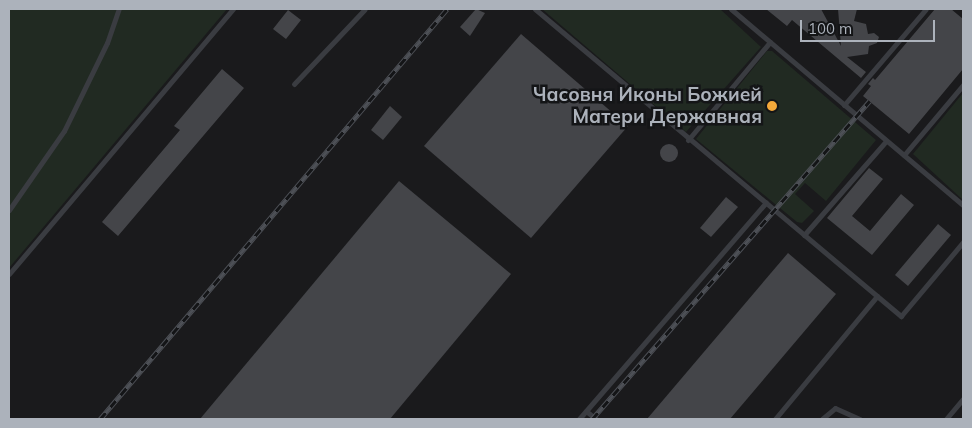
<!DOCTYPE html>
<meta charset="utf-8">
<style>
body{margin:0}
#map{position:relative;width:972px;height:428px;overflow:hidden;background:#1a1a1c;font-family:Mulish,sans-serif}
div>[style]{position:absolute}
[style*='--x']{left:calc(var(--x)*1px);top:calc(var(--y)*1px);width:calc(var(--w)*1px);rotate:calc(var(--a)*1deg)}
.green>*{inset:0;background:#212a22}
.building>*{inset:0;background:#444549}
.round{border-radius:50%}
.lane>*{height:5px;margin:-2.5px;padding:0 2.5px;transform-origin:2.5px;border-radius:2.5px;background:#3a3c41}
.rail>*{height:4.5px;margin-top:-2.25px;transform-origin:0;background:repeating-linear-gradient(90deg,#141517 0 8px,#4d5056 0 16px);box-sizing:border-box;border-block:1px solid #4d5056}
.dots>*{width:14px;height:14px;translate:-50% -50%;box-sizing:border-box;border:2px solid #141517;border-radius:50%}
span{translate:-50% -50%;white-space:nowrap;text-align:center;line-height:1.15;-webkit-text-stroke:5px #141517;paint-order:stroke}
.poi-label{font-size:19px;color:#acb2bb;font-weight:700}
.right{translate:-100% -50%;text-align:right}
.frame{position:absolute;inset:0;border:10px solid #acb2bb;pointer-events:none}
.scale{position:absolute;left:800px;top:20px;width:135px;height:22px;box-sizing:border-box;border:2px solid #acb2bb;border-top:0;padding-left:6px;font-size:15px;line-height:18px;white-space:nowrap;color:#acb2bb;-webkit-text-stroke:4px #141517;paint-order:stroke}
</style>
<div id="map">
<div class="green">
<i style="clip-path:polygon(9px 9px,227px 9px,9px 268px)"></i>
<i style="clip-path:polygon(542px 9px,720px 9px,761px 47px,686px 132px)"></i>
<i style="clip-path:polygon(767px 51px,772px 51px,876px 140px,826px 201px,805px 183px,795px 194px,814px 211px,802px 223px,797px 222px,696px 139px)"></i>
<i style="clip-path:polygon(963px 93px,963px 200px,913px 154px)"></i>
</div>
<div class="building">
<i style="clip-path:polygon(476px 9px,485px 13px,470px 36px,460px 27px)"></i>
<i style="clip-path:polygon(766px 9px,821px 9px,841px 46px,838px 9px,857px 9px,854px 21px,866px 24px,868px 34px,874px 33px,879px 37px,877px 43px,869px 46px,868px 54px,847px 57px,866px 72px,861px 78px,792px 20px,787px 26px)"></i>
<i style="clip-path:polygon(935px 9px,951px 9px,963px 19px,963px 69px,909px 134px,863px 96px,871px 86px,868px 84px,873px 78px,875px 80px)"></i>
<i style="clip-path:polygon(288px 10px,301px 20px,286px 39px,273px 29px)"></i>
<i style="clip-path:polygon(521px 34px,628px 126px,531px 238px,424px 146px)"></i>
<i style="clip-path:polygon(222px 69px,244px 88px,118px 236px,102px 222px,180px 130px,174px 126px)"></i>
<i class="round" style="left:767px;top:101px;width:10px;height:10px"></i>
<i style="clip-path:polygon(390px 106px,402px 117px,383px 140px,371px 130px)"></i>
<i class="round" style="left:660px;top:144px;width:18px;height:18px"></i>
<i style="clip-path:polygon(869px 168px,883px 179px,852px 216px,870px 231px,901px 194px,914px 205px,872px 255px,827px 218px)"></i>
<i style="clip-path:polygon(399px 181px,511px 274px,390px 419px,200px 419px)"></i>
<i style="clip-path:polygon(726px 197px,738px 207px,711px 237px,700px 228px)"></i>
<i style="clip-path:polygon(938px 224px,951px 235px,908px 286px,895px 275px)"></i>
<i style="clip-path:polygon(788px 253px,836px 294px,730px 419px,647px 419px)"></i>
</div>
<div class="lane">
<i style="--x:535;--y:9;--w:478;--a:40"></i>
<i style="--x:901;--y:316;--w:97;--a:-50"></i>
<i style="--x:731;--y:9;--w:304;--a:40.2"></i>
<i style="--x:294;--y:84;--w:103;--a:-46.6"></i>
<i style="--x:844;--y:105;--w:126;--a:-49.5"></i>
<i style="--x:688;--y:140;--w:128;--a:-50.1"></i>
<i style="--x:904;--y:155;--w:92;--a:-49.9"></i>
<i style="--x:9;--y:210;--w:96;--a:-55.2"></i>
<i style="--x:64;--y:131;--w:98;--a:-64"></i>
<i style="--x:107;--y:43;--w:36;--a:-71"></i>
<i style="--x:804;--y:235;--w:125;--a:-48.9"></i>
<i style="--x:9;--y:274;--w:347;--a:-49.8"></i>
<i style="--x:586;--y:411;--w:13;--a:39"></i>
<i style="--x:579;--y:419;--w:286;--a:-49.2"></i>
<i style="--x:775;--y:419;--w:160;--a:-50.3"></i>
<i style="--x:822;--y:419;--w:17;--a:-40"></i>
<i style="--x:835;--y:408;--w:27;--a:24"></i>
<i style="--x:946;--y:419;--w:26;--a:-50"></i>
</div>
<div class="rail">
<i style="--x:100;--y:419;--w:537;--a:-49.76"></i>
<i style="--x:592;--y:419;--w:422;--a:-48.9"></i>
</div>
<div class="dots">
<i style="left:772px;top:106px;background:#f4a93a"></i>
</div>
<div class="poi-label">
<span class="right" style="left:762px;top:106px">Часовня Иконы Божией<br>Матери Державная</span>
</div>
<div class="frame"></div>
<div class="scale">100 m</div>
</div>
